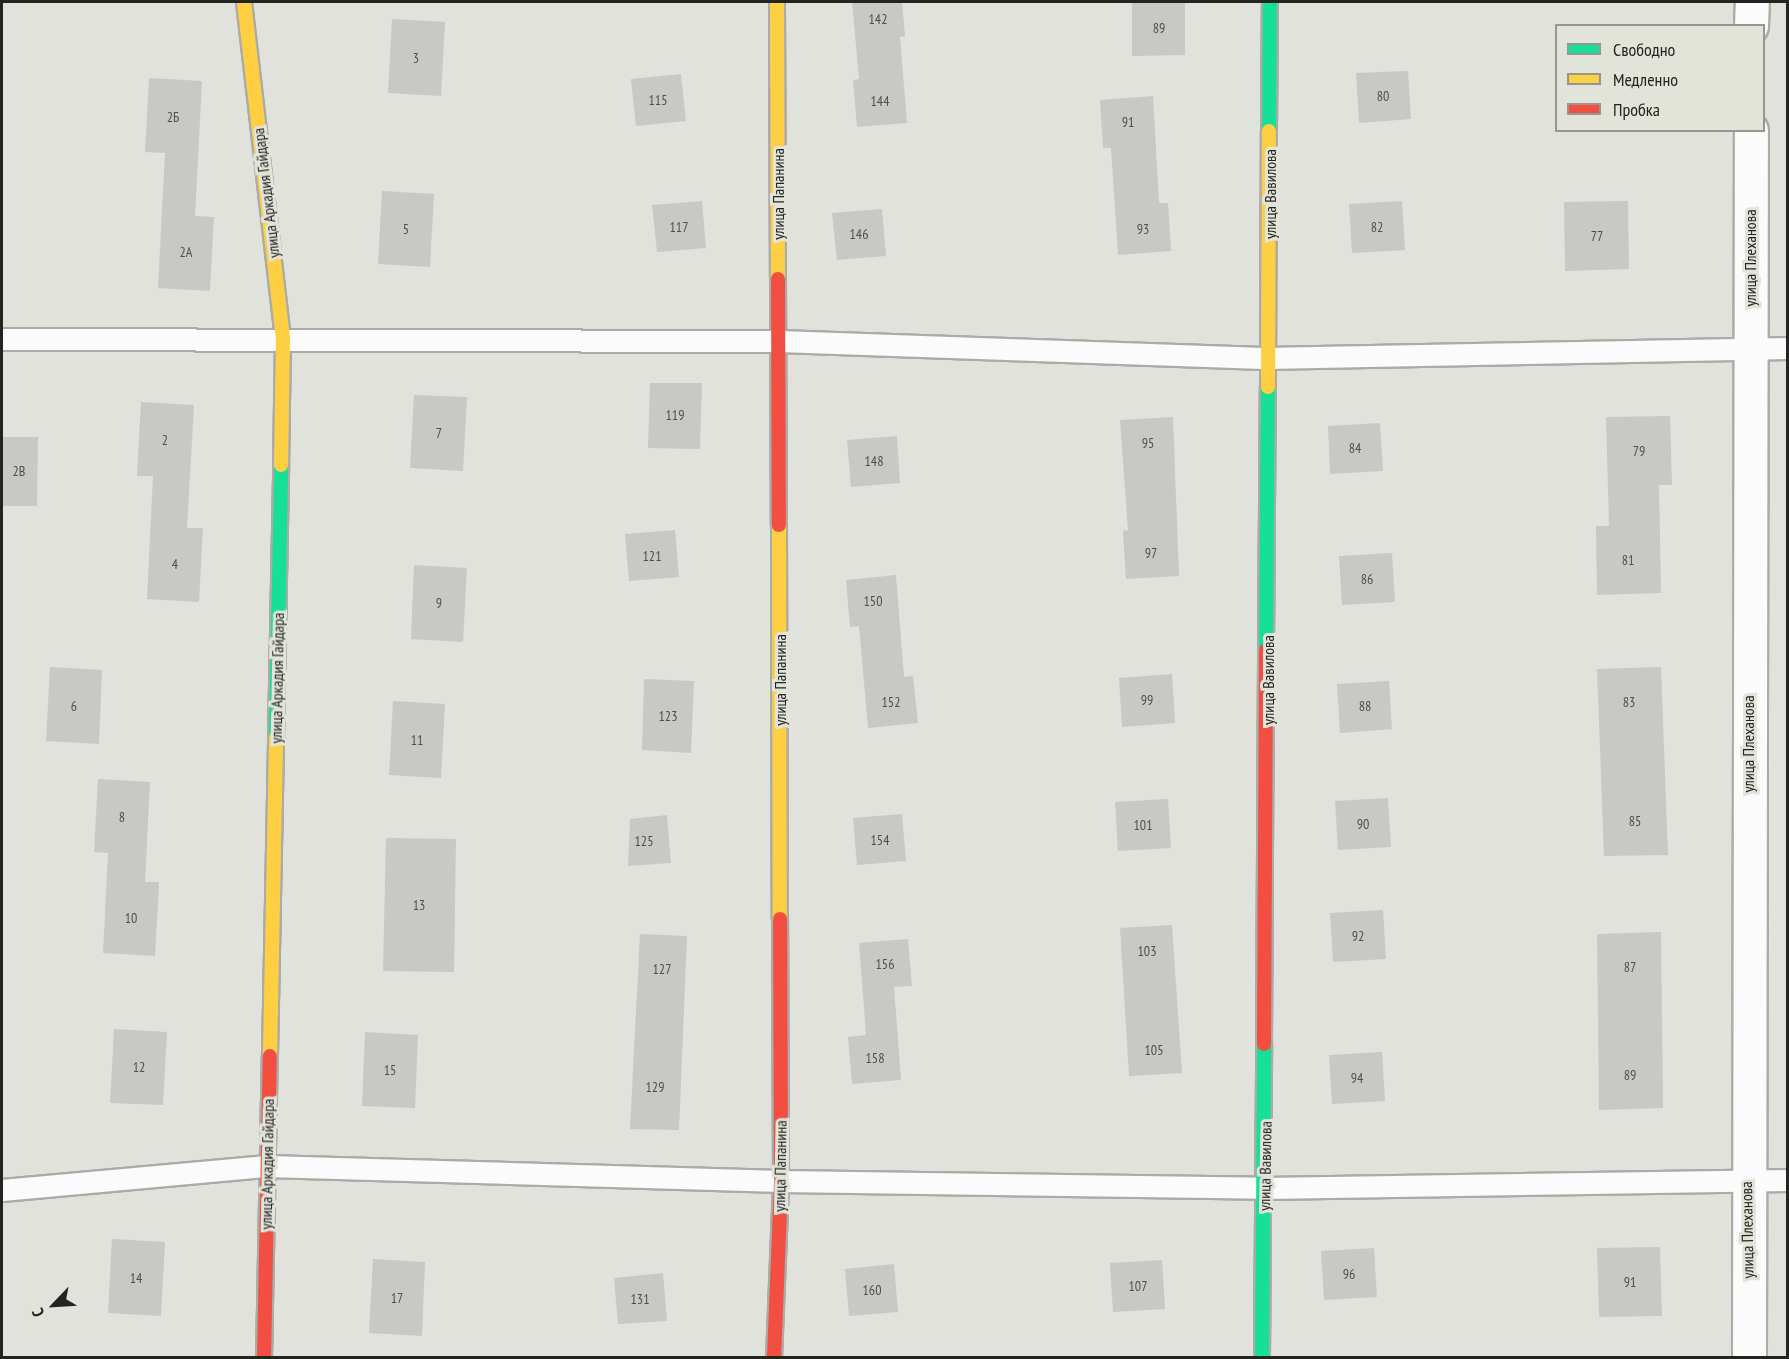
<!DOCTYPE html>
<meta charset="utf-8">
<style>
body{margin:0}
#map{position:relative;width:1789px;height:1359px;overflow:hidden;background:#e1e2dc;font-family:"PT Sans Narrow",sans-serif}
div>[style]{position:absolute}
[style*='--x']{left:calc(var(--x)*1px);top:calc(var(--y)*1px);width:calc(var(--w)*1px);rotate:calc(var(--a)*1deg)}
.building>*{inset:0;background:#c8c8c4}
.roads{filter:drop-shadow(2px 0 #ababa7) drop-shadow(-2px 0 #ababa7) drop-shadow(0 2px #ababa7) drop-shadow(0 -2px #ababa7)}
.lane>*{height:21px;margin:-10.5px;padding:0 10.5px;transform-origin:10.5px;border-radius:10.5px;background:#fafbfa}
.street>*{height:33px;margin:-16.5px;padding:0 16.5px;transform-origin:16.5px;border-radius:16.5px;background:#fafbfa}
.fast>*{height:14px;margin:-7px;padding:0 7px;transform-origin:7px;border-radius:7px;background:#16e098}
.slow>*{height:14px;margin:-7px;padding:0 7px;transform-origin:7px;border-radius:7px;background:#ffcf43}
.jam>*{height:14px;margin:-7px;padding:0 7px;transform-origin:7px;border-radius:7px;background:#f24e42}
span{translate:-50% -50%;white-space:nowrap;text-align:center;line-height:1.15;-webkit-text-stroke:6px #e2e4da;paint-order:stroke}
.number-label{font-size:14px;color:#4f4f4c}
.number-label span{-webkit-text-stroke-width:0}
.street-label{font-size:16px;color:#232320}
.frame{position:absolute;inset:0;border:3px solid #232320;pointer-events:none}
.legend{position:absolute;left:1555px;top:24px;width:210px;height:108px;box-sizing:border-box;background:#e2e4da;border:2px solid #969790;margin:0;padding:8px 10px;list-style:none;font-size:18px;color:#232320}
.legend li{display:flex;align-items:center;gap:12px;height:30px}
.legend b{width:30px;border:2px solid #969790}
.north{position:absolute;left:24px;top:1275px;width:60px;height:60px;-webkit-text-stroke:4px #e2e4da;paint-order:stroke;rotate:245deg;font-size:16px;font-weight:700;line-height:24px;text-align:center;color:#232320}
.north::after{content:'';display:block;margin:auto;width:21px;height:27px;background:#232320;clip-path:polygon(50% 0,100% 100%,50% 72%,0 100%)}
</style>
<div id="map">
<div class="building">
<i style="clip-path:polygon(852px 2px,902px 2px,905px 36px,900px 37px,907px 123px,857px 127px,853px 80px,859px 79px)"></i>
<i style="clip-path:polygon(1132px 2px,1185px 2px,1185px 55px,1132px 56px)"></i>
<i style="clip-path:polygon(392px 19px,445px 22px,441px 96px,388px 93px)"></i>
<i style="clip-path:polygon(1408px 71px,1411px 119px,1359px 123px,1356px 73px)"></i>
<i style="clip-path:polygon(681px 74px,686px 121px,636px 126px,631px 79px)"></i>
<i style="clip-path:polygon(149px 78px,202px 81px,195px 216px,214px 217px,210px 291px,158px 288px,165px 153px,145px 152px)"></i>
<i style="clip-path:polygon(1153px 96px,1159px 203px,1168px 203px,1171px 251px,1118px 255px,1111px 148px,1103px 148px,1100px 100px)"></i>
<i style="clip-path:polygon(382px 191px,434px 194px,430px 267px,378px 264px)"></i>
<i style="clip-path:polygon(702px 201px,706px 248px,657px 252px,652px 205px)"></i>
<i style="clip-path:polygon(1402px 201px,1405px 250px,1352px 253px,1349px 204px)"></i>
<i style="clip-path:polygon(1628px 201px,1629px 269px,1565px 271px,1564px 202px)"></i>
<i style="clip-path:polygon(882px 209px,886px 256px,837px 260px,832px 213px)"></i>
<i style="clip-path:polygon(650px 383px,702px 383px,700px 449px,648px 448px)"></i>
<i style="clip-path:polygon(414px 395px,467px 397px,463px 471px,410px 468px)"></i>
<i style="clip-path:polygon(141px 402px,194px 405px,187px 528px,203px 528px,199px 602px,147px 599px,153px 476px,137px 476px)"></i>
<i style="clip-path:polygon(1670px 416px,1672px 485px,1659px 485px,1661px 593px,1597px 595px,1596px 526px,1609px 526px,1606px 417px)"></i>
<i style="clip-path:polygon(1173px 417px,1179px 576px,1126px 579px,1123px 531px,1128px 530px,1120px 420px)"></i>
<i style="clip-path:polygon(1380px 423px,1383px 471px,1330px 474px,1328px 426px)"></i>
<i style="clip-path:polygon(897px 436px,900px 483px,851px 487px,847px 440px)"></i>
<i style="clip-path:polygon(2px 437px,38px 437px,37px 506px,2px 506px)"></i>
<i style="clip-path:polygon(675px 530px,679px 577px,629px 581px,625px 534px)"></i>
<i style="clip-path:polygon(1392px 553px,1395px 602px,1342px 605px,1339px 556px)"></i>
<i style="clip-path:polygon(414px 565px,467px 568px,463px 642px,411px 639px)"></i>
<i style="clip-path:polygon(896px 575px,904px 677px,913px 676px,918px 723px,868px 728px,859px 626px,850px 627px,846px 580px)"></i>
<i style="clip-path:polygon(50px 667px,102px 670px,99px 744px,46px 741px)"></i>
<i style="clip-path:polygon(1661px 667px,1668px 855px,1604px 856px,1597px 669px)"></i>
<i style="clip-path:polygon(1172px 674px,1175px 723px,1122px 727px,1119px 678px)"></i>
<i style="clip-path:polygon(644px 679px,694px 681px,691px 753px,642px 750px)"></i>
<i style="clip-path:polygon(1389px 681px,1392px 729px,1340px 733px,1337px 684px)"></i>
<i style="clip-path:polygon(393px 701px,445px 704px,441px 778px,389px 775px)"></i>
<i style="clip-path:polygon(98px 779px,150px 782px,145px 882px,159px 882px,155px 956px,103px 953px,108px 853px,94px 852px)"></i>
<i style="clip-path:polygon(1388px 798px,1391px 847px,1338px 850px,1335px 801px)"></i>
<i style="clip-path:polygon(1168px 799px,1171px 848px,1118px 851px,1115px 802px)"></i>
<i style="clip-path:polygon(902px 814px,906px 861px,857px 865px,853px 818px)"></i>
<i style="clip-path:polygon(667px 815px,671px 863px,628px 866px,630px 819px)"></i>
<i style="clip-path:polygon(386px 838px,456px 839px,454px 972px,383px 971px)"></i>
<i style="clip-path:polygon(1383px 910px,1386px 959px,1333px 962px,1330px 913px)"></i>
<i style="clip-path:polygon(1172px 925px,1182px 1073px,1129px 1076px,1120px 928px)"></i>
<i style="clip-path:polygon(1661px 932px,1663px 1108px,1599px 1110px,1597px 934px)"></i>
<i style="clip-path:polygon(640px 934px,687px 936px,679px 1130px,630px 1129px)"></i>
<i style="clip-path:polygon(908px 939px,912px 986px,894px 987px,901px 1080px,852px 1084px,848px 1037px,866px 1035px,859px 943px)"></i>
<i style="clip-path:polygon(114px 1029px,167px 1032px,163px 1105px,110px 1103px)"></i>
<i style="clip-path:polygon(365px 1032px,418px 1035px,415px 1108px,362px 1106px)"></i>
<i style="clip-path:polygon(1382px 1052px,1385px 1101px,1332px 1104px,1329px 1055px)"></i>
<i style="clip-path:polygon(112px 1239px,165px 1242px,161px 1316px,108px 1313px)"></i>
<i style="clip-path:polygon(1660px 1247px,1662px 1316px,1599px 1317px,1597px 1248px)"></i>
<i style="clip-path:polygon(1374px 1248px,1377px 1297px,1324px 1300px,1321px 1251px)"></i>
<i style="clip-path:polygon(373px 1259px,425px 1262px,422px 1336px,369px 1333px)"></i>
<i style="clip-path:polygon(1162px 1260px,1165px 1309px,1113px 1312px,1110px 1263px)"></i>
<i style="clip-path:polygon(894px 1264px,898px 1312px,849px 1316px,845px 1269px)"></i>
<i style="clip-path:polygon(663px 1273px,667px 1321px,618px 1324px,614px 1278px)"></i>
</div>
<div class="roads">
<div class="lane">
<i style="--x:2;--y:339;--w:777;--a:0.15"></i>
<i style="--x:779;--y:341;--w:491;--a:2"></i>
<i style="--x:1270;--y:358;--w:518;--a:-1.11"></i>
<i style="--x:2;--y:1190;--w:266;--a:-5.2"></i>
<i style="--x:267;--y:1166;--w:514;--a:1.67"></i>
<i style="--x:781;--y:1181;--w:484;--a:0.8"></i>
<i style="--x:1265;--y:1188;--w:523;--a:-0.88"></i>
</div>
<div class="street">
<i style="--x:1751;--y:26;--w:24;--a:-88"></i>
<i style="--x:1749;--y:1358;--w:1228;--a:-89.91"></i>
</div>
<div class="fast">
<i style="--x:1269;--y:131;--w:129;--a:-89.6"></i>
<i style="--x:1266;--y:650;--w:263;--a:-89.6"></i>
<i style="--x:276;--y:737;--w:272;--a:-88.9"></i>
<i style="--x:1262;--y:1358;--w:314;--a:-89.6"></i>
</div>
<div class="slow">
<i style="--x:244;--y:2;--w:340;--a:83.4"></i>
<i style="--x:283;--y:340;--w:125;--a:90.9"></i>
<i style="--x:777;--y:2;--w:277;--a:89.8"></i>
<i style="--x:1268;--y:387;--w:256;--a:-89.8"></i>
<i style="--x:779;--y:525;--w:394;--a:89.9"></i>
<i style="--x:270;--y:1056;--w:319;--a:-88.9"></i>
</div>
<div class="jam">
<i style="--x:778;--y:279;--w:246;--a:89.8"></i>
<i style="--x:1264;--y:1044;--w:394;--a:-89.7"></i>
<i style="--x:264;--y:1358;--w:302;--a:-88.9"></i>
<i style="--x:774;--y:1358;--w:177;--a:-87.7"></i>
<i style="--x:781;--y:1181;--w:262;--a:-90.2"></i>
</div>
</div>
<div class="number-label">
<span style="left:878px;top:19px">142</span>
<span style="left:1159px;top:28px">89</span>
<span style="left:416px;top:58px">3</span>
<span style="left:1383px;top:96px">80</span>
<span style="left:658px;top:100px">115</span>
<span style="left:880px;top:101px">144</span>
<span style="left:173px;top:117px">2Б</span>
<span style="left:1128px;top:122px">91</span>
<span style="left:679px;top:227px">117</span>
<span style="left:1377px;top:227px">82</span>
<span style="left:406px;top:229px">5</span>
<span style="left:1143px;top:229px">93</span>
<span style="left:859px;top:234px">146</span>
<span style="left:1597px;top:236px">77</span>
<span style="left:186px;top:252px">2А</span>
<span style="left:675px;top:415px">119</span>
<span style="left:439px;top:433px">7</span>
<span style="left:165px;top:440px">2</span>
<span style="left:1148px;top:443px">95</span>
<span style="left:1355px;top:448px">84</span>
<span style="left:1639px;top:451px">79</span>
<span style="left:874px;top:461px">148</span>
<span style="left:19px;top:471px">2В</span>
<span style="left:1151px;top:553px">97</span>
<span style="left:652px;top:556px">121</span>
<span style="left:1628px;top:560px">81</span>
<span style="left:175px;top:564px">4</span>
<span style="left:1367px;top:579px">86</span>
<span style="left:873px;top:601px">150</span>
<span style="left:439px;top:603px">9</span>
<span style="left:1147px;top:700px">99</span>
<span style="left:891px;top:702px">152</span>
<span style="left:1629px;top:702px">83</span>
<span style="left:74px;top:706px">6</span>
<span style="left:1365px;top:706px">88</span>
<span style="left:668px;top:716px">123</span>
<span style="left:417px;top:740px">11</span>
<span style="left:122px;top:817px">8</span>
<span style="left:1635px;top:821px">85</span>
<span style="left:1363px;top:824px">90</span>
<span style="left:1143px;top:825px">101</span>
<span style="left:880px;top:840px">154</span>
<span style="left:644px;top:841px">125</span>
<span style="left:419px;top:905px">13</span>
<span style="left:131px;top:918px">10</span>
<span style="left:1358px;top:936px">92</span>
<span style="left:1147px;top:951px">103</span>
<span style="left:885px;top:964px">156</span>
<span style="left:1630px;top:967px">87</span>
<span style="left:662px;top:969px">127</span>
<span style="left:1154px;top:1050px">105</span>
<span style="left:875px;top:1058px">158</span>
<span style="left:139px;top:1067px">12</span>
<span style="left:390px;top:1070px">15</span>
<span style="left:1630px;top:1075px">89</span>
<span style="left:1357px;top:1078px">94</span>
<span style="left:655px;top:1087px">129</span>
<span style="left:1349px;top:1274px">96</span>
<span style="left:136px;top:1278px">14</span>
<span style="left:1630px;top:1282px">91</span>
<span style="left:1138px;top:1286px">107</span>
<span style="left:872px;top:1290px">160</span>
<span style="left:397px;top:1298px">17</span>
<span style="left:640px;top:1299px">131</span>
</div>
<div class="street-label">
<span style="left:266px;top:193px;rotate:-97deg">улица Аркадия Гайдара</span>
<span style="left:778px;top:194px;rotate:-90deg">улица Папанина</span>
<span style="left:1270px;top:194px;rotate:-90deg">улица Вавилова</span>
<span style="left:1750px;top:258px;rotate:-90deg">улица Плеханова</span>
<span style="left:277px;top:678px;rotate:-89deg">улица Аркадия Гайдара</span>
<span style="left:780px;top:680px;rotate:-90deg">улица Папанина</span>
<span style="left:1268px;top:680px;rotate:-90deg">улица Вавилова</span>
<span style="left:1748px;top:744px;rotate:-90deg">улица Плеханова</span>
<span style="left:267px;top:1164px;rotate:-89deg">улица Аркадия Гайдара</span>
<span style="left:780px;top:1166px;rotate:-89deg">улица Папанина</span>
<span style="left:1265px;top:1166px;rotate:-89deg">улица Вавилова</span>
<span style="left:1747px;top:1230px;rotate:-91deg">улица Плеханова</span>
</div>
<div class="frame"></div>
<ul class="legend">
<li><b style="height:8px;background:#16e098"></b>Свободно</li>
<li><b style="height:8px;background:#ffcf43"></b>Медленно</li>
<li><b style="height:8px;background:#f24e42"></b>Пробка</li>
</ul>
<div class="north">С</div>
</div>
